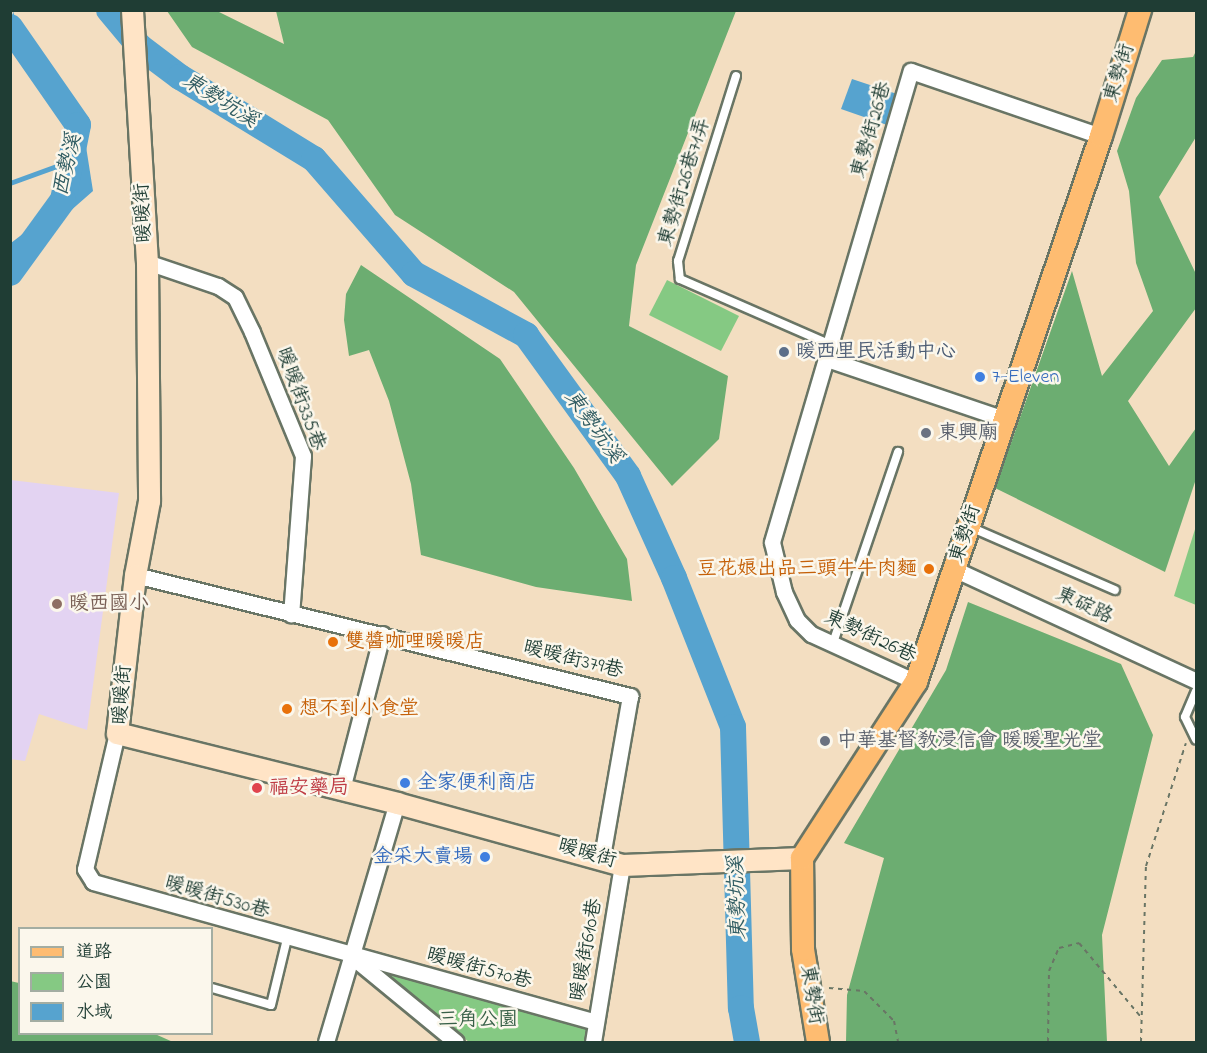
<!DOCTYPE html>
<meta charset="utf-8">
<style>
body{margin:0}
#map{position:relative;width:1207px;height:1053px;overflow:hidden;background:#f3dec1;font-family:"Indie Flower","LXGW WenKai TC",sans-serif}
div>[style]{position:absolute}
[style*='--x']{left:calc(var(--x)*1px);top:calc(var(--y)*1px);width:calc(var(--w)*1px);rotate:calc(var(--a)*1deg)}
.built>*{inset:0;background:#e3d3f2}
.green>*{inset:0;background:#85c983}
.forest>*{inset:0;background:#6cad71}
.water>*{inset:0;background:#56a3cf}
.stream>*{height:4.5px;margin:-2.25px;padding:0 2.25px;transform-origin:2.25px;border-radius:2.25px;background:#56a3cf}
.river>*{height:26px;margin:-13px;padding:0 13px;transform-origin:13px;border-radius:13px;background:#56a3cf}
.path>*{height:2px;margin-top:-1px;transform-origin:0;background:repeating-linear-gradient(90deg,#697565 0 4.5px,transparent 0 9px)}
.roads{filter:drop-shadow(2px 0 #697565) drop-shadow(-2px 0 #697565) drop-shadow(0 2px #697565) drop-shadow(0 -2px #697565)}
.lane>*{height:8px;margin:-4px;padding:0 4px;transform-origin:4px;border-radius:4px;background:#fff}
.street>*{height:15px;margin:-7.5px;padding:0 7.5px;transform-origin:7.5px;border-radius:7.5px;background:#fff}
.secondary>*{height:21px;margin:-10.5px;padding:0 10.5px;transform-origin:10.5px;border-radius:10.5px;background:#ffe4c6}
.primary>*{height:22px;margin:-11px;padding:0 11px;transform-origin:11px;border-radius:11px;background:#febc71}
.dots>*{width:16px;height:16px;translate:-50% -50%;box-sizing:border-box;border:3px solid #fbf7ec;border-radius:50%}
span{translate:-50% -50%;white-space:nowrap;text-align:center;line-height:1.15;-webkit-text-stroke:5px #fbf7ec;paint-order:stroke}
.street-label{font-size:20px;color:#1f3d34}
.service-label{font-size:20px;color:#4e5e75}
.left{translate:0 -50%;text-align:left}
.shop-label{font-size:20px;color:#366cbe}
.right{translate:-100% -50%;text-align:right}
.worship-label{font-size:20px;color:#5b616d}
.food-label{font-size:20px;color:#c56008}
.education-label{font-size:20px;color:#785e54}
.health-label{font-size:20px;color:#be3a42}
.park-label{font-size:20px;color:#386048}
.water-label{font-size:21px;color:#305c62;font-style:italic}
.frame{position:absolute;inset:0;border:12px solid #1f3d34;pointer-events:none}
.legend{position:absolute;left:18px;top:927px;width:195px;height:108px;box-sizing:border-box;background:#fbf7ec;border:2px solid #a3ada2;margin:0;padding:8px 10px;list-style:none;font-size:18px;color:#1f3d34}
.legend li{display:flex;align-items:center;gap:12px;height:30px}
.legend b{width:30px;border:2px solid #a3ada2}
</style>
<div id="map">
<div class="built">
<i style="clip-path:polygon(11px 480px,119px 493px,87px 730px,39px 714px,25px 761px,10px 759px)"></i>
</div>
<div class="green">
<i style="clip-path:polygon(667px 280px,739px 316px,721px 351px,649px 315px)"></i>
<i style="clip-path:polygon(1196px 526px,1196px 605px,1174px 596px)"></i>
<i style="clip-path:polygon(379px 971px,587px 1029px,586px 1042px,469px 1042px)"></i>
</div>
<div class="forest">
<i style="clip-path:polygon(167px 11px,217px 11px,284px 44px,276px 11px,736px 11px,636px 265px,629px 326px,728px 376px,719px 439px,672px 486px,514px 292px,395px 215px,328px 120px,192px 47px)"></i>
<i style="clip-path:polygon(1196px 51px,1196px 137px,1159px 197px,1196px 274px,1196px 308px,1128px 401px,1169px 466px,1196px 428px,1196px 479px,1165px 572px,995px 488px,1072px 271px,1102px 376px,1153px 311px,1136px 263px,1129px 191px,1117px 151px,1136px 98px,1162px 60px,1193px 57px)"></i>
<i style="clip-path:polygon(361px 265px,500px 359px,574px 468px,627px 559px,632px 601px,536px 587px,421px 555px,411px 484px,389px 401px,369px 350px,349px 356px,344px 320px,346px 294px)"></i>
<i style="clip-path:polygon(968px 602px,1121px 664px,1153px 735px,1102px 935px,1107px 1042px,846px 1042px,847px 995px,884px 858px,844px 843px,946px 670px)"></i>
<i style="clip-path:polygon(10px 981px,19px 983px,20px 1034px,155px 1034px,173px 1042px,11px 1042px)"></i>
</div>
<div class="water">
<i style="clip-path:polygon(13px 11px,17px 24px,82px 121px,93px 191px,11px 263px,11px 243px,42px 219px,80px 127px,11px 30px)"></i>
<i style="clip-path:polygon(852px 79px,897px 94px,887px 125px,841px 109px)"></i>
</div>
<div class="stream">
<i style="--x:10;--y:183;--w:62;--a:-19.9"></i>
</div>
<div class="river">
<i style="--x:109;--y:10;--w:48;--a:50"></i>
<i style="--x:140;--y:47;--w:50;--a:36.9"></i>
<i style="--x:180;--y:77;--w:157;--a:31.5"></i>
<i style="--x:314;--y:159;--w:152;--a:49"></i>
<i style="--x:414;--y:274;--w:128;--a:28.6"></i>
<i style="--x:526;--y:335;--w:174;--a:54.1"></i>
<i style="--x:628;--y:476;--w:112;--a:65.7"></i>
<i style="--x:674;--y:578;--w:160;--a:68.4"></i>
<i style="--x:733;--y:727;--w:281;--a:88.4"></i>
<i style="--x:741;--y:1008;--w:35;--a:80"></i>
<i style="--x:10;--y:27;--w:119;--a:55.2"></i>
<i style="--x:78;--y:125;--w:76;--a:101.3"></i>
<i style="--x:63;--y:200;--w:90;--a:126"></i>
</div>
<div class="path">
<i style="--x:829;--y:988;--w:35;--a:5"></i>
<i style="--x:864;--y:991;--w:42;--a:45"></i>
<i style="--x:894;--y:1021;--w:21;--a:79"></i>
<i style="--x:1048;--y:1042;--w:71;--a:-89.2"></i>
<i style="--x:1049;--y:971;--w:25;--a:-67"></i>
<i style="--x:1059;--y:948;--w:21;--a:-14"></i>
<i style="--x:1079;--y:943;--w:95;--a:50.1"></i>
<i style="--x:1141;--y:1042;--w:176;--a:-88.4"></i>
<i style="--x:1146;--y:866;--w:129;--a:-72"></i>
</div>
<div class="roads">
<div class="lane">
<i style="--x:736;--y:76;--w:194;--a:107.4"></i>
<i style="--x:678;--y:261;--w:18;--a:84"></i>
<i style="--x:680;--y:279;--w:165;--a:23.6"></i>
<i style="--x:970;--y:527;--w:158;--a:23.5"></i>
<i style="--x:833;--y:643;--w:202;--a:-71.2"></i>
<i style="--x:1196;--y:691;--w:28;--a:113"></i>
<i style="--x:1185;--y:717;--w:25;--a:64"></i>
<i style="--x:212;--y:988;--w:61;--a:16.1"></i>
<i style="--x:271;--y:1005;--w:68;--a:-76.4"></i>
</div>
<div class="street">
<i style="--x:147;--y:262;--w:75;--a:18.7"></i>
<i style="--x:218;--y:286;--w:20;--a:33"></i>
<i style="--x:235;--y:297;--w:39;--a:64"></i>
<i style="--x:252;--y:332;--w:134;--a:67.6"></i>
<i style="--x:303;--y:456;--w:159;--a:94.3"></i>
<i style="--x:827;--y:359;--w:187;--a:18.7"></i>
<i style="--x:954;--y:569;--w:267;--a:24.8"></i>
<i style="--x:135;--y:575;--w:510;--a:13.74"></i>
<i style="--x:630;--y:696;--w:163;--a:99.9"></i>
<i style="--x:916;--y:682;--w:115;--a:-155.4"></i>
<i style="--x:811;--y:634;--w:20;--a:-135"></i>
<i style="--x:797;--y:620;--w:31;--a:-115"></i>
<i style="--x:784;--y:592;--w:51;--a:-103.5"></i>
<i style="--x:772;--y:542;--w:491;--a:-73.6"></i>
<i style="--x:911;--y:71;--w:201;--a:18.9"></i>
<i style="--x:117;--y:733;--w:140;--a:103.2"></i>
<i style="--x:85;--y:869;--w:15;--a:58"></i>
<i style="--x:93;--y:882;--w:522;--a:15.55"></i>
<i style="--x:342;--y:789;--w:160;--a:-75.5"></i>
<i style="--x:356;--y:960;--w:129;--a:39.4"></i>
<i style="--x:326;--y:1042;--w:249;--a:-73.5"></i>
<i style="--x:593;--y:1042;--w:179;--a:-80.7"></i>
</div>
<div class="secondary">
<i style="--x:132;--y:10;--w:252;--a:86.6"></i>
<i style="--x:147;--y:262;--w:239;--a:89.5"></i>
<i style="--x:149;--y:501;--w:75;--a:100.7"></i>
<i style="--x:135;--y:575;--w:159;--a:96.5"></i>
<i style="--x:117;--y:733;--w:289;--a:14"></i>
<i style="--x:397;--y:803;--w:233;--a:15.4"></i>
<i style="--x:622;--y:865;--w:180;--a:-2.2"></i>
</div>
<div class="primary">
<i style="--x:818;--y:1042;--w:94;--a:-99.2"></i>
<i style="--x:803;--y:949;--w:91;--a:-90.6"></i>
<i style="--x:802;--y:858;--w:210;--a:-57.1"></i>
<i style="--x:916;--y:682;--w:576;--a:-71.28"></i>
<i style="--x:1101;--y:136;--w:132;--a:-72.8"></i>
</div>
</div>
<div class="dots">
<i style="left:784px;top:352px;background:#5c6f8a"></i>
<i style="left:980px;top:377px;background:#3f7fe0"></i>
<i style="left:926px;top:433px;background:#6b7280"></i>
<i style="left:929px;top:569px;background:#e8710a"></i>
<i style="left:57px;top:604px;background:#8d6e63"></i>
<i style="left:333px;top:642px;background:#e8710a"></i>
<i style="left:287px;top:709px;background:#e8710a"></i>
<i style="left:825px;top:741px;background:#6b7280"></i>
<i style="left:405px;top:783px;background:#3f7fe0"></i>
<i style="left:257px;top:788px;background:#e0444e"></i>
<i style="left:485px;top:857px;background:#3f7fe0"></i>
</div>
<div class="street-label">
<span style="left:1120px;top:73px;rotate:-73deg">東勢街</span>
<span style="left:872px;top:130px;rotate:-74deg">東勢街26巷</span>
<span style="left:685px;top:182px;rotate:-73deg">東勢街26巷71弄</span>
<span style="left:144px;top:213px;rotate:-93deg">暖暖街</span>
<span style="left:300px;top:399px;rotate:70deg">暖暖街335巷</span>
<span style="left:966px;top:534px;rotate:-72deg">東勢街</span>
<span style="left:1084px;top:606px;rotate:25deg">東碇路</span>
<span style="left:870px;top:637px;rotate:25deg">東勢街26巷</span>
<span style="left:573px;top:660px;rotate:14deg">暖暖街379巷</span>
<span style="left:123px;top:695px;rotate:-86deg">暖暖街</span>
<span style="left:587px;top:854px;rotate:16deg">暖暖街</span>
<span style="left:217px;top:898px;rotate:16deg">暖暖街530巷</span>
<span style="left:587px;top:950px;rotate:-80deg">暖暖街610巷</span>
<span style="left:479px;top:969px;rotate:15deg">暖暖街570巷</span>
<span style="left:811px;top:995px;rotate:81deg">東勢街</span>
</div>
<div class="service-label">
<span class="left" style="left:796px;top:352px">暖西里民活動中心</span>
</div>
<div class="shop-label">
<span class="left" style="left:992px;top:377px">7-Eleven</span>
<span class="left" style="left:417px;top:783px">全家便利商店</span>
<span class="right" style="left:473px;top:857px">金采大賣場</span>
</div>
<div class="worship-label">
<span class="left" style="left:938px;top:433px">東興廟</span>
<span class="left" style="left:837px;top:741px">中華基督教浸信會 暖暖聖光堂</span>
</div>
<div class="food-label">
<span class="right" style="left:917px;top:569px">豆花娘出品三頭牛牛肉麵</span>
<span class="left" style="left:345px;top:642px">雙醬咖哩暖暖店</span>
<span class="left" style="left:299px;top:709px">想不到小食堂</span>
</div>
<div class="education-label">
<span class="left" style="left:69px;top:604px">暖西國小</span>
</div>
<div class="health-label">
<span class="left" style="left:269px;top:788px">福安藥局</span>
</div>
<div class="park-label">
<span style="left:478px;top:1020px">三角公園</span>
</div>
<div class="water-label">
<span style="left:220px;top:101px;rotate:32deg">東勢坑溪</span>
<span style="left:68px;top:165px;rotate:-77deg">西勢溪</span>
<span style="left:593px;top:427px;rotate:54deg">東勢坑溪</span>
<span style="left:738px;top:898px;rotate:-92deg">東勢坑溪</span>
</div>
<div class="frame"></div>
<ul class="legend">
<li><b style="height:8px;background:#febc71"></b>道路</li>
<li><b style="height:16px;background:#85c983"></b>公園</li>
<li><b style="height:16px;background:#56a3cf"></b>水域</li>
</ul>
</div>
